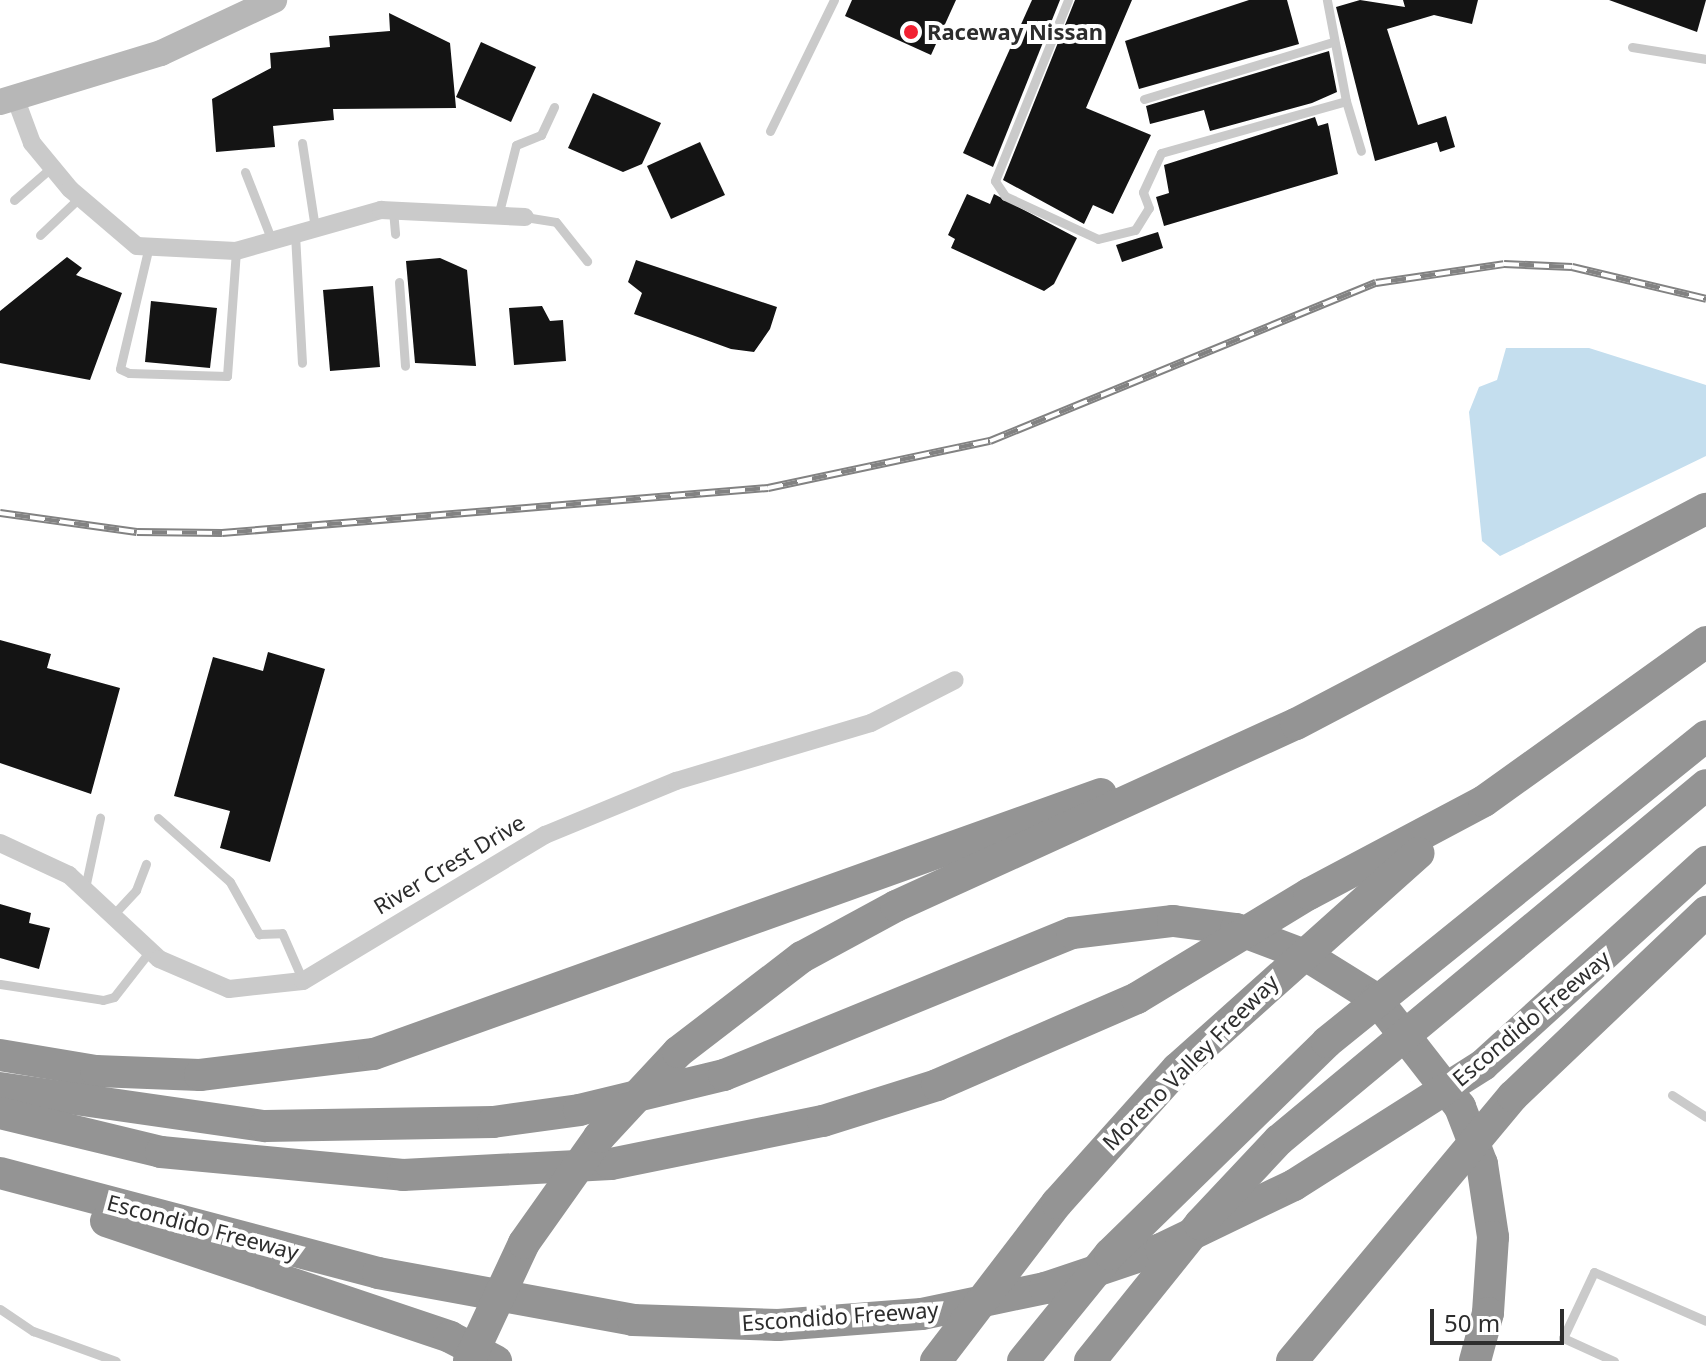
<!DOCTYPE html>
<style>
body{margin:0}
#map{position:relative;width:1706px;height:1361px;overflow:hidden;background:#fff;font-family:"Noto Sans",sans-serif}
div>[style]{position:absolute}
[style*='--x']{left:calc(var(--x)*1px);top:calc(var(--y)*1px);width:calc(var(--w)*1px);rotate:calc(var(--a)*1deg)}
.water>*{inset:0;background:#c4deee}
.building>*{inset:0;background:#141414}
.lane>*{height:9px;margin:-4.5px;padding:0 4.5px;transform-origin:4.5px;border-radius:4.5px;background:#cacaca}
.street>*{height:18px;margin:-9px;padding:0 9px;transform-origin:9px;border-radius:9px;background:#cacaca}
.secondary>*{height:26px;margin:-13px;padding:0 13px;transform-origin:13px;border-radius:13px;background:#b7b7b7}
.highway>*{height:32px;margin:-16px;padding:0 16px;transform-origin:16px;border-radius:16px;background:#949494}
.rail>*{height:8px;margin-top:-4px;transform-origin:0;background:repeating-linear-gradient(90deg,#fff 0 15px,#828282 0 30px);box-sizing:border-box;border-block:2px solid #828282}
.dots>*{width:22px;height:22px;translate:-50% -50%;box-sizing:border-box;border:4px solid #fff;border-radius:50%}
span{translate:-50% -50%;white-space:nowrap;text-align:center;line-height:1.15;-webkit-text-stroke:8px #fff;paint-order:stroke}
.poi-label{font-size:22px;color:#2d2d2d;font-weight:700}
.left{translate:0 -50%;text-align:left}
.street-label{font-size:22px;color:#2d2d2d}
.scale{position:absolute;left:1430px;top:1309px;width:134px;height:36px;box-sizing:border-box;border:4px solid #2d2d2d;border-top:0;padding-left:10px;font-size:24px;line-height:28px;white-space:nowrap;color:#2d2d2d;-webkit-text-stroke:6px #fff;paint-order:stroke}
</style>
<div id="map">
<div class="water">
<i style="clip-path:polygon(1506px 348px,1589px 348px,1706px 385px,1706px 456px,1500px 556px,1482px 541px,1469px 412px,1479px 387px,1497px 380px)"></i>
</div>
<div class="building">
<i style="clip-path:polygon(852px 0,956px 0,931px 55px,845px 16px)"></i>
<i style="clip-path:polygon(1032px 0,1060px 0,993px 167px,963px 153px)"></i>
<i style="clip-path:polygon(1075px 0,1132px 0,1086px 108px,1151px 135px,1113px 214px,1093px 205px,1084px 224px,1003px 180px)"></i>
<i style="clip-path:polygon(1249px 0,1287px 0,1299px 44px,1139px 89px,1125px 41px)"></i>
<i style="clip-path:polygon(1360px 0,1405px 7px,1403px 0,1478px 0,1472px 24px,1434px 15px,1387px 29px,1418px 125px,1446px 116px,1455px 147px,1440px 152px,1437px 142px,1375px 161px,1336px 7px)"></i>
<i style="clip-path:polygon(1609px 0,1706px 0,1697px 32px)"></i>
<i style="clip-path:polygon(389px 13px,450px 43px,456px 108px,333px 109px,334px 120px,273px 126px,275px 147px,216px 152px,212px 99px,271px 68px,270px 53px,330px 47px,329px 36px,390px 31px)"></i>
<i style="clip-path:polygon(481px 42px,536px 67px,511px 122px,456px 97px)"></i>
<i style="clip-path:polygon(1329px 51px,1337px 92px,1312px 103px,1210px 131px,1204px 110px,1150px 124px,1146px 106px)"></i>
<i style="clip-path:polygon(593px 93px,661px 123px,642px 164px,623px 172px,568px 148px)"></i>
<i style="clip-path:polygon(1315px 117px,1318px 126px,1328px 123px,1338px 174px,1164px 226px,1156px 197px,1169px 193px,1164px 165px)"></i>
<i style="clip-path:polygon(700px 142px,725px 195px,671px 219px,647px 166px)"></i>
<i style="clip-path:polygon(967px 194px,990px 204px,994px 194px,1077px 238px,1054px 284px,1044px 291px,951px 248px,955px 239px,948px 235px)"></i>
<i style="clip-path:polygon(1158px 232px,1163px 248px,1122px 262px,1116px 245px)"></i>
<i style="clip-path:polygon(67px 257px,82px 268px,76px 275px,122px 293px,90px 380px,0 363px,0 311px)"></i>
<i style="clip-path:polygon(440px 258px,467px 270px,476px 366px,415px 363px,406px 261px)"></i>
<i style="clip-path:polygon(636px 260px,777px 307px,770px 329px,754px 352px,731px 349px,634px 314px,642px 293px,628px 282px)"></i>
<i style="clip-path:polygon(373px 286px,380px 367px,330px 371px,323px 290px)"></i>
<i style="clip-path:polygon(151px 301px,217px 308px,210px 368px,145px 362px)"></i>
<i style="clip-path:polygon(542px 306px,550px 321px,563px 320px,566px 361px,514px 365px,509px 308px)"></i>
<i style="clip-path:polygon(0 640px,51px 654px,47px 668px,120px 688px,91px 794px,0 763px)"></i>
<i style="clip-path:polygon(268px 652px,325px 669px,270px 862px,220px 848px,230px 811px,174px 796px,213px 657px,263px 671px)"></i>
<i style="clip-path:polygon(0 904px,31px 913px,29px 923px,50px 928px,39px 969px,0 958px)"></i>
</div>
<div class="lane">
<i style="--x:1068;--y:0;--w:195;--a:112"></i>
<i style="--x:995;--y:181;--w:18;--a:56"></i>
<i style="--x:1005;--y:196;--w:102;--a:24.8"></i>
<i style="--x:1098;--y:239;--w:38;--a:-14"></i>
<i style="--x:1135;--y:230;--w:26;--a:-58"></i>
<i style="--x:1149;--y:208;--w:17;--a:-111"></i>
<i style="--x:1143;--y:192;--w:43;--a:-65.2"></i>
<i style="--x:1161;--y:153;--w:192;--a:-15.7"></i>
<i style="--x:1346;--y:101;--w:103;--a:-100.7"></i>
<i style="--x:1632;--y:47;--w:75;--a:9.2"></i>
<i style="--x:1144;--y:99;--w:197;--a:-16.8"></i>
<i style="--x:1346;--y:101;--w:52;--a:73.3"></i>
<i style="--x:770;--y:131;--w:146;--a:-64"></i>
<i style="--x:302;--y:143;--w:86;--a:81.3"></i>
<i style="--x:245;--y:172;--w:74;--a:68.6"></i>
<i style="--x:14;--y:200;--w:50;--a:-41"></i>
<i style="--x:393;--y:210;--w:24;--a:85"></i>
<i style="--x:498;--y:216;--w:73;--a:-75.8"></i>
<i style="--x:516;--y:145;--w:27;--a:-22"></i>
<i style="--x:541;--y:135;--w:31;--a:-65"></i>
<i style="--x:525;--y:217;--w:31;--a:9"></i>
<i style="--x:556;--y:222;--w:50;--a:51.5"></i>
<i style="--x:295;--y:234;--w:129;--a:86.9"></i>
<i style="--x:40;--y:235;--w:55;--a:-43.5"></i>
<i style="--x:149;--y:246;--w:126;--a:103.3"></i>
<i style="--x:120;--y:369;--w:10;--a:24"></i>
<i style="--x:129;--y:373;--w:98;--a:1.8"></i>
<i style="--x:227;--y:376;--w:125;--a:-85.9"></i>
<i style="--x:399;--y:282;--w:84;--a:85.9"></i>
<i style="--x:158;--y:818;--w:96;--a:41.6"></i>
<i style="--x:230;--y:882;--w:60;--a:60.9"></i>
<i style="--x:259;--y:934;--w:23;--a:-2"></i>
<i style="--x:282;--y:933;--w:52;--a:66.4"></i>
<i style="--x:85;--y:888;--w:72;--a:-77.9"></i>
<i style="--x:113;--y:915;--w:34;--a:-47"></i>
<i style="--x:136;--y:890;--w:28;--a:-69"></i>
<i style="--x:0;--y:984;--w:104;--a:8.8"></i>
<i style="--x:103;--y:1000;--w:11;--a:-15"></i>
<i style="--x:114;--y:997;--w:58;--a:-52"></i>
<i style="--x:1672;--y:1095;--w:40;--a:32.9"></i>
<i style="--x:0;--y:1309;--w:40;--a:34"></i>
<i style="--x:33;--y:1331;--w:88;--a:19.9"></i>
<i style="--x:1614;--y:1361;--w:56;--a:-155.7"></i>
<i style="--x:1563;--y:1338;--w:73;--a:-64.8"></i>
<i style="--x:1594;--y:1272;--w:122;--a:23.6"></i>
</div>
<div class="street">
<i style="--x:16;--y:100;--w:46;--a:69.6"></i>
<i style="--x:32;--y:143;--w:60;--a:50.4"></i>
<i style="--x:70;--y:189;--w:88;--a:40.4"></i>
<i style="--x:137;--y:246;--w:99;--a:2.9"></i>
<i style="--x:236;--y:251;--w:151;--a:-15.8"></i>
<i style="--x:381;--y:210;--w:144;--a:2.8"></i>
<i style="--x:0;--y:843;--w:76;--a:24.9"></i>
<i style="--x:69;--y:875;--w:123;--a:43"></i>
<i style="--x:159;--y:959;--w:76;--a:23.2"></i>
<i style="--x:229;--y:989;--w:74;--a:-6.2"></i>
<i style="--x:303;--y:981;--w:283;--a:-31.1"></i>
<i style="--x:545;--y:835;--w:142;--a:-22.4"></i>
<i style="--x:676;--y:781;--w:203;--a:-16.6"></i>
<i style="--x:871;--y:723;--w:94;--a:-27.1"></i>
</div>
<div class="secondary">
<i style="--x:0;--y:102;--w:168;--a:-16.9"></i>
<i style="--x:161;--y:53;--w:125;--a:-25.1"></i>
</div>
<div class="highway">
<i style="--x:0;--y:1055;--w:97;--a:9.5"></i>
<i style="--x:96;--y:1071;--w:104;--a:2.2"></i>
<i style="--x:200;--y:1075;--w:175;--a:-6.9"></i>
<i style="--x:374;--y:1054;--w:772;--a:-19.68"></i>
<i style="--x:0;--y:1088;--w:268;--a:8.2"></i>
<i style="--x:265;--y:1126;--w:228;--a:-1"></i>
<i style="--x:493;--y:1122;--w:87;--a:-7.9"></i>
<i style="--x:579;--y:1110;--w:149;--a:-13.6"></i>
<i style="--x:724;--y:1075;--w:376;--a:-22.2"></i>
<i style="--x:1072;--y:933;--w:102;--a:-6.8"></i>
<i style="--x:1173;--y:921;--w:64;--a:7.2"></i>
<i style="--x:1236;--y:929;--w:76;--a:20.8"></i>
<i style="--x:1307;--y:956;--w:81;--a:31.9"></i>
<i style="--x:1376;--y:999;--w:137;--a:52.1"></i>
<i style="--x:1460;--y:1107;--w:61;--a:68.9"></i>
<i style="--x:1482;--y:1164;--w:74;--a:81.4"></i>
<i style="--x:1493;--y:1237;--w:76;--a:93.8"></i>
<i style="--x:1488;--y:1313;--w:50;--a:105.2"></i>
<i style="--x:0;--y:1113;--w:166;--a:13.6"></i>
<i style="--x:161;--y:1152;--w:243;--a:5.4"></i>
<i style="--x:403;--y:1175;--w:208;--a:-3"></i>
<i style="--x:611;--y:1164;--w:216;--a:-11.5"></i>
<i style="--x:823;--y:1121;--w:120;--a:-17.5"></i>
<i style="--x:937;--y:1085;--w:218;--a:-23.5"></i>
<i style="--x:1137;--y:998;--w:201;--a:-31.2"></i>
<i style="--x:1309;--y:894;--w:198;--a:-28"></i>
<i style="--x:1484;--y:801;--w:273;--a:-35.6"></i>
<i style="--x:0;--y:1173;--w:391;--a:14.8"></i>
<i style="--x:378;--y:1273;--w:259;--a:10.4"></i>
<i style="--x:633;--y:1320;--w:145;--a:2"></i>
<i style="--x:778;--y:1325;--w:144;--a:-4.4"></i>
<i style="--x:922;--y:1314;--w:126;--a:-11.9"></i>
<i style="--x:1045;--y:1288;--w:122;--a:-18.6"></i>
<i style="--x:1161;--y:1249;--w:148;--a:-25.7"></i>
<i style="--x:1294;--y:1185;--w:224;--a:-32.4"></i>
<i style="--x:1483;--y:1065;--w:302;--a:-42.3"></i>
<i style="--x:106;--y:1221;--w:363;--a:18.6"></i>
<i style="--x:450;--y:1337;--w:52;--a:27.6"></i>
<i style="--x:469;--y:1361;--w:130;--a:-65"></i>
<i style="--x:524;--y:1243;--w:130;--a:-54.7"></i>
<i style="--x:599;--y:1137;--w:116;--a:-47.1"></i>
<i style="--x:678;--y:1052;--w:156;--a:-37.5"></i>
<i style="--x:802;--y:957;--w:107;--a:-28.5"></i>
<i style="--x:896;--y:906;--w:439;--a:-24.5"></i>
<i style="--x:1296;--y:724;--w:463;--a:-27.7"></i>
<i style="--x:936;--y:1361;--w:199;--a:-52.6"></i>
<i style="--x:1057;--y:1203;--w:180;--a:-48.2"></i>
<i style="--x:1177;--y:1069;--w:324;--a:-41.8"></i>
<i style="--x:1023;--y:1361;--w:138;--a:-50.9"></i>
<i style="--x:1110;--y:1254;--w:303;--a:-44.3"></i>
<i style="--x:1327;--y:1042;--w:487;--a:-38.9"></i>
<i style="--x:1090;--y:1361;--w:176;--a:-51.2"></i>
<i style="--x:1200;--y:1224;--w:115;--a:-46.8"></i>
<i style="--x:1279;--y:1140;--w:555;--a:-39.74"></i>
<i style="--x:1292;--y:1361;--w:345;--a:-50.2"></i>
<i style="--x:1513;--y:1096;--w:267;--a:-43.6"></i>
</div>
<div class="rail">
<i style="--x:0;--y:513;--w:138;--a:7.9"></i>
<i style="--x:137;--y:532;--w:85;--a:0.7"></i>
<i style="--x:222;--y:533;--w:548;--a:-4.71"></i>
<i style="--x:768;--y:488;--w:227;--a:-12"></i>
<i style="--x:990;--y:441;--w:417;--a:-22.3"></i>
<i style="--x:1376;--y:283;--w:129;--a:-8.4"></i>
<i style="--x:1504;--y:264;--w:68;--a:2.5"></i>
<i style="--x:1572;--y:267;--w:138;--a:13.4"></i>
</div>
<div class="dots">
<i style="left:911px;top:32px;background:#f22132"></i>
</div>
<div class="poi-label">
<span class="left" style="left:927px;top:32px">Raceway Nissan</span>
</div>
<div class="street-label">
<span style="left:449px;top:864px;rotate:-31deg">River Crest Drive</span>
<span style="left:1531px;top:1018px;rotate:-40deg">Escondido Freeway</span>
<span style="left:1190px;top:1062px;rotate:-45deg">Moreno Valley Freeway</span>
<span style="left:203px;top:1227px;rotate:15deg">Escondido Freeway</span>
<span style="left:840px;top:1316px;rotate:-4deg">Escondido Freeway</span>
</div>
<div class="scale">50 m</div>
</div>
